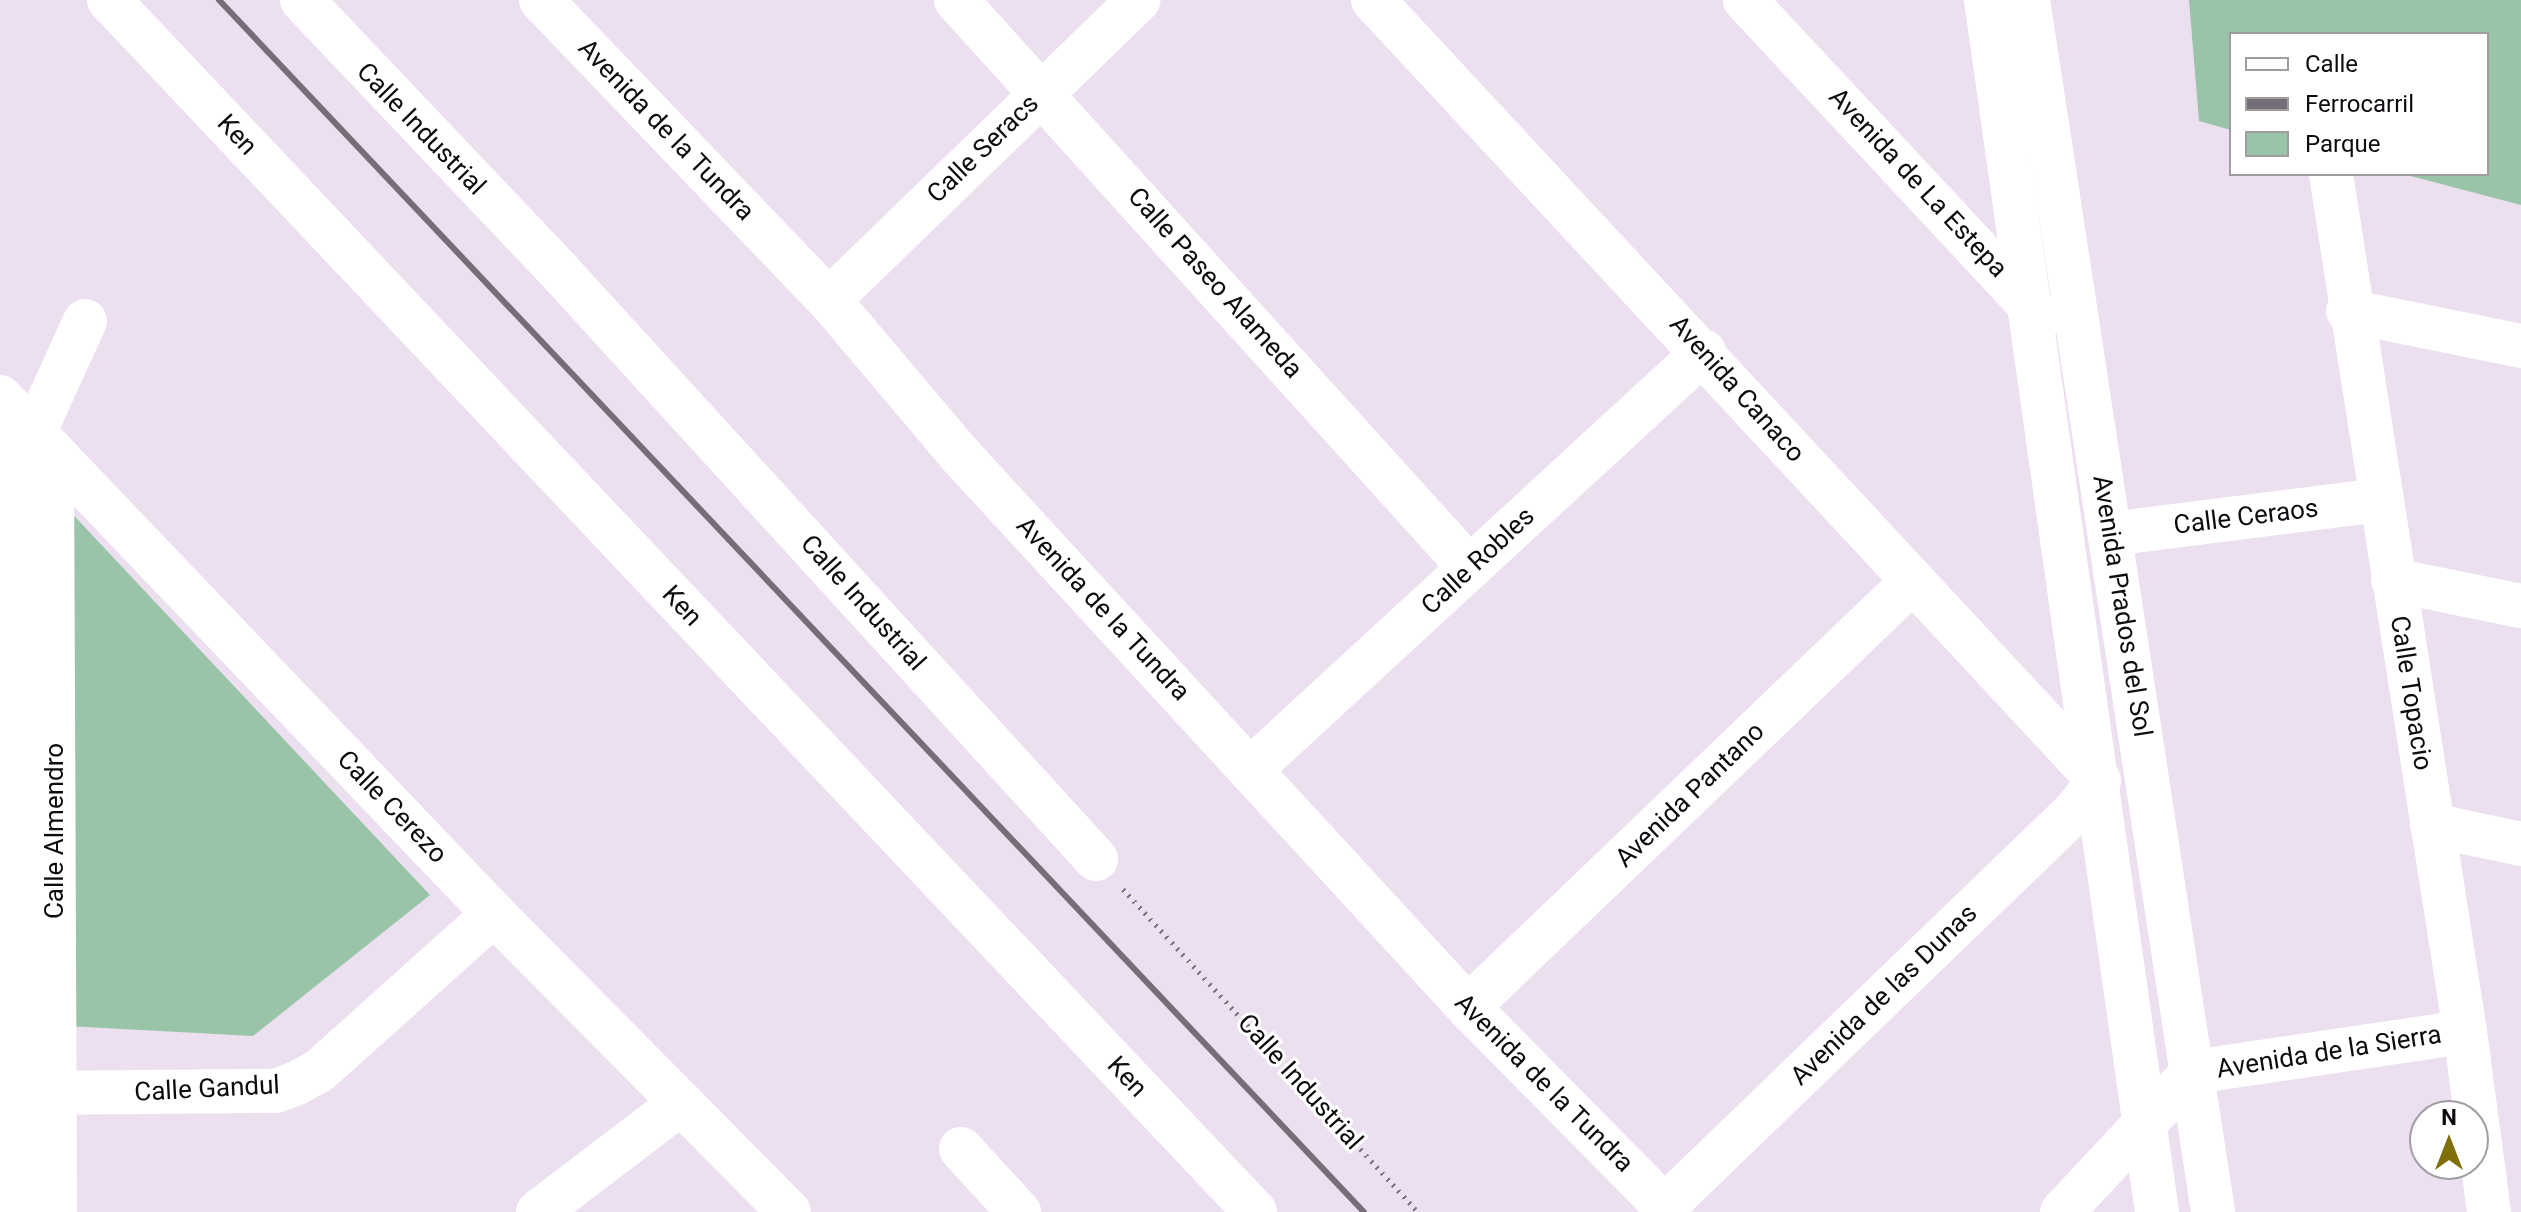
<!DOCTYPE html>
<style>
body{margin:0}
#map{position:relative;width:2521px;height:1212px;overflow:hidden;background:#ece0f0;font-family:Roboto,sans-serif}
div>[style]{position:absolute}
[style*='--x']{left:calc(var(--x)*1px);top:calc(var(--y)*1px);width:calc(var(--w)*1px);rotate:calc(var(--a)*1deg)}
.green>*{inset:0;background:#99c4a8}
.path>*{height:5px;margin-top:-2.5px;transform-origin:0;background:repeating-linear-gradient(90deg,#7e7680 0 2px,transparent 0 8px)}
.street>*{height:44px;margin:-22px;padding:0 22px;transform-origin:22px;border-radius:22px;background:#fff}
.secondary>*{height:44px;margin:-22px;padding:0 22px;transform-origin:22px;border-radius:22px;background:#fff}
.rail>*{height:6px;margin:-3px;padding:0 3px;transform-origin:3px;border-radius:3px;background:#756d77}
span{translate:-50% -50%;white-space:nowrap;text-align:center;line-height:1.15;-webkit-text-stroke:6px #fff;paint-order:stroke}
.street-label{font-size:26px;color:#0e0a0f}
.legend{position:absolute;left:2229px;top:32px;width:260px;height:144px;box-sizing:border-box;background:#fff;border:2px solid #9f9d9f;margin:0;padding:10px 14px;list-style:none;font-size:24px;color:#0e0a0f}
.legend li{display:flex;align-items:center;gap:16px;height:40px}
.legend b{width:40px;border:2px solid #9f9d9f}
.north{position:absolute;left:2409px;top:1100px;width:80px;height:80px;box-sizing:border-box;background:#fff;border:2px solid #9f9d9f;border-radius:50%;rotate:0deg;font-size:22px;font-weight:700;line-height:32px;text-align:center;color:#0e0a0f}
.north::after{content:'';display:block;margin:auto;width:28px;height:36px;background:#806e0a;clip-path:polygon(50% 0,100% 100%,50% 72%,0 100%)}
</style>
<div id="map">
<div class="green">
<i style="clip-path:polygon(2189px 0,2521px 0,2521px 205px,2403px 174px,2487px 174px,2487px 34px,2231px 34px,2231px 130px,2199px 121px)"></i>
<i style="clip-path:polygon(63px 504px,430px 895px,253px 1036px,66px 1026px)"></i>
</div>
<div class="path">
<i style="--x:1123;--y:889;--w:437;--a:47.6"></i>
</div>
<div class="street">
<i style="--x:109;--y:0;--w:1668;--a:46.6"></i>
<i style="--x:302;--y:0;--w:375;--a:46.5"></i>
<i style="--x:560;--y:272;--w:795;--a:47.6"></i>
<i style="--x:541;--y:0;--w:416;--a:46.2"></i>
<i style="--x:829;--y:300;--w:204;--a:49.8"></i>
<i style="--x:961;--y:456;--w:749;--a:47.38"></i>
<i style="--x:1468;--y:1007;--w:288;--a:45.4"></i>
<i style="--x:956;--y:0;--w:766;--a:47.86"></i>
<i style="--x:1373;--y:0;--w:1066;--a:47.09"></i>
<i style="--x:1745;--y:0;--w:434;--a:47"></i>
<i style="--x:2331;--y:174;--w:868;--a:81.12"></i>
<i style="--x:2465;--y:1032;--w:182;--a:82.4"></i>
<i style="--x:829;--y:300;--w:431;--a:-44.1"></i>
<i style="--x:2348;--y:311;--w:177;--a:11.4"></i>
<i style="--x:0;--y:397;--w:715;--a:46.3"></i>
<i style="--x:494;--y:914;--w:419;--a:45.3"></i>
<i style="--x:9;--y:406;--w:148;--a:87.3"></i>
<i style="--x:16;--y:554;--w:658;--a:90.35"></i>
<i style="--x:34;--y:433;--w:123;--a:-65.5"></i>
<i style="--x:52;--y:451;--w:761;--a:89.77"></i>
<i style="--x:2111;--y:534;--w:271;--a:-7.2"></i>
<i style="--x:2393;--y:580;--w:131;--a:11.5"></i>
<i style="--x:1251;--y:769;--w:616;--a:-42.63"></i>
<i style="--x:2432;--y:825;--w:91;--a:12.1"></i>
<i style="--x:1468;--y:1007;--w:615;--a:-43.75"></i>
<i style="--x:26;--y:1093;--w:250;--a:-0.5"></i>
<i style="--x:276;--y:1091;--w:22;--a:-21"></i>
<i style="--x:297;--y:1083;--w:25;--a:-29"></i>
<i style="--x:319;--y:1071;--w:235;--a:-41.9"></i>
<i style="--x:961;--y:1149;--w:86;--a:47.4"></i>
<i style="--x:1665;--y:1206;--w:568;--a:-43.93"></i>
<i style="--x:2074;--y:812;--w:40;--a:-51"></i>
<i style="--x:538;--y:1212;--w:180;--a:-37.3"></i>
<i style="--x:2062;--y:1212;--w:192;--a:-46.9"></i>
<i style="--x:2193;--y:1072;--w:275;--a:-8.4"></i>
</div>
<div class="secondary">
<i style="--x:1986;--y:0;--w:1224;--a:81.97"></i>
<i style="--x:2028;--y:0;--w:1226;--a:81.32"></i>
</div>
<div class="rail">
<i style="--x:219;--y:0;--w:1667;--a:46.63"></i>
</div>
<div class="street-label">
<span style="left:421px;top:129px;rotate:46deg">Calle Industrial</span>
<span style="left:666px;top:130px;rotate:46deg">Avenida de la Tundra</span>
<span style="left:237px;top:135px;rotate:47deg">Ken</span>
<span style="left:983px;top:149px;rotate:-44deg">Calle Seracs</span>
<span style="left:1918px;top:183px;rotate:47deg">Avenida de La Estepa</span>
<span style="left:1215px;top:283px;rotate:48deg">Calle Paseo Alameda</span>
<span style="left:1737px;top:389px;rotate:48deg">Avenida Canaco</span>
<span style="left:2246px;top:517px;rotate:-7deg">Calle Ceraos</span>
<span style="left:1478px;top:561px;rotate:-43deg">Calle Robles</span>
<span style="left:863px;top:603px;rotate:48deg">Calle Industrial</span>
<span style="left:682px;top:606px;rotate:47deg">Ken</span>
<span style="left:2122px;top:606px;rotate:81deg">Avenida Prados del Sol</span>
<span style="left:1103px;top:609px;rotate:47deg">Avenida de la Tundra</span>
<span style="left:2411px;top:693px;rotate:81deg">Calle Topacio</span>
<span style="left:1690px;top:795px;rotate:-44deg">Avenida Pantano</span>
<span style="left:392px;top:807px;rotate:46deg">Calle Cerezo</span>
<span style="left:55px;top:831px;rotate:-90deg">Calle Almendro</span>
<span style="left:1884px;top:995px;rotate:-44deg">Avenida de las Dunas</span>
<span style="left:2329px;top:1052px;rotate:-9deg">Avenida de la Sierra</span>
<span style="left:1127px;top:1077px;rotate:47deg">Ken</span>
<span style="left:1300px;top:1082px;rotate:48deg">Calle Industrial</span>
<span style="left:1544px;top:1083px;rotate:45deg">Avenida de la Tundra</span>
<span style="left:207px;top:1089px;rotate:-3deg">Calle Gandul</span>
</div>
<ul class="legend">
<li><b style="height:10px;background:#fff"></b>Calle</li>
<li><b style="height:10px;background:#756d77"></b>Ferrocarril</li>
<li><b style="height:22px;background:#99c4a8"></b>Parque</li>
</ul>
<div class="north">N</div>
</div>
